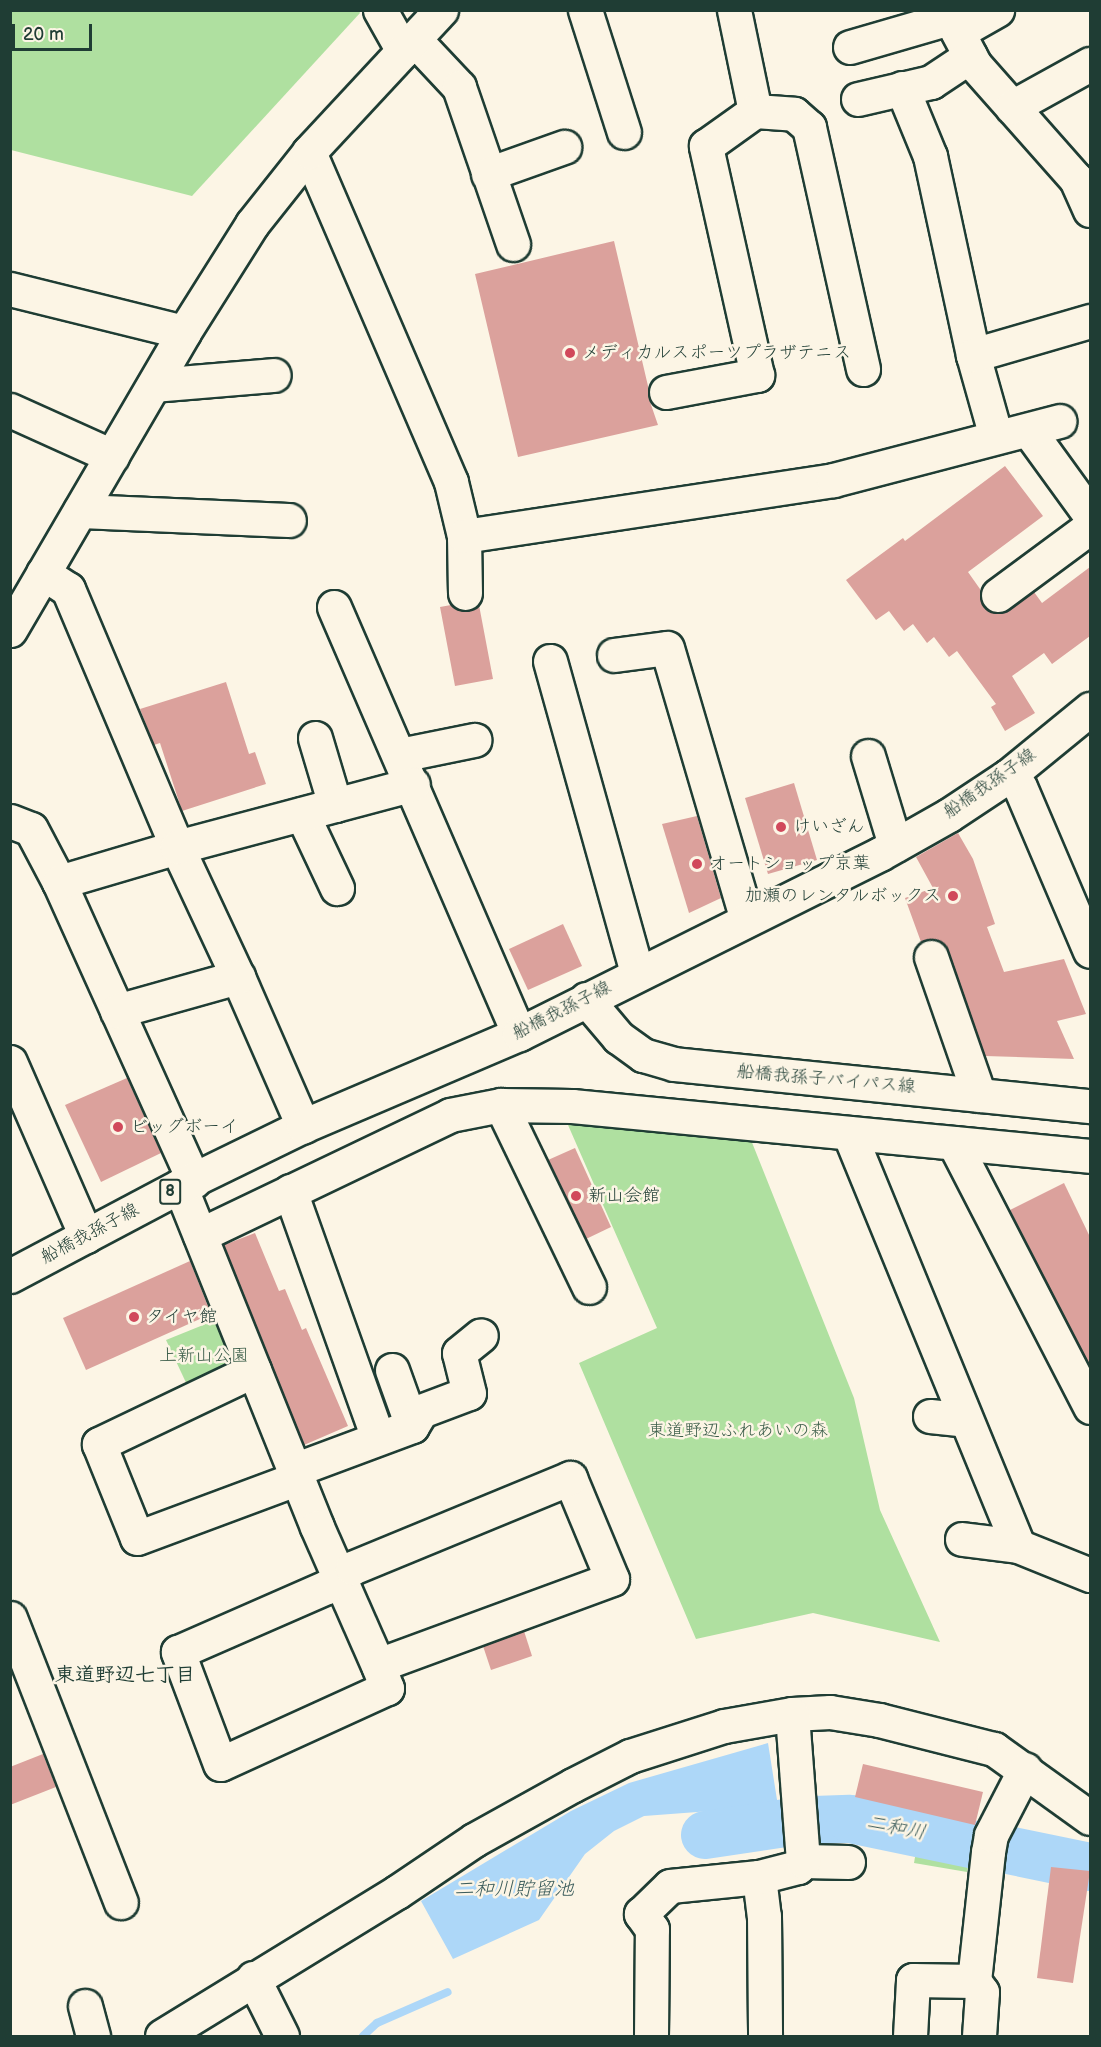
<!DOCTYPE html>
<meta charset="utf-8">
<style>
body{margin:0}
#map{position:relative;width:1101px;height:2047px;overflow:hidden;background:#fcf5e5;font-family:"Balsamiq Sans","Klee One",sans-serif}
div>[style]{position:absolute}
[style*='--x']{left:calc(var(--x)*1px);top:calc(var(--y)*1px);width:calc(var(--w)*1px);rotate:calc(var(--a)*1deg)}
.green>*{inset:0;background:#afe0a0}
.water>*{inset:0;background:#add7f8}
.stream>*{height:8px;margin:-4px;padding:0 4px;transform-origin:4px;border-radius:4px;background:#add7f8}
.river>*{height:48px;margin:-24px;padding:0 24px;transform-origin:24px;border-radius:24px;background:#add7f8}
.building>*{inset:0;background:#dba19c}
.roads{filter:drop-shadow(2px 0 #1f3d34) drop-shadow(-2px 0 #1f3d34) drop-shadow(0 2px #1f3d34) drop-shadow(0 -2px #1f3d34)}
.minor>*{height:33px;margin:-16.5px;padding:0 16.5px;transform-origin:16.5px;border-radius:16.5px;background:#fcf5e5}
.major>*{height:33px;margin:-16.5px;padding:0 16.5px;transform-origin:16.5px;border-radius:16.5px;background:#fcf5e5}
.dots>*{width:16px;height:16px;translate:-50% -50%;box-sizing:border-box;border:3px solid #fcf5e5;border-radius:50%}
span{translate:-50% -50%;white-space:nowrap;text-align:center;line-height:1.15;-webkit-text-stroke:5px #fcf5e5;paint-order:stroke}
.shield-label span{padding:2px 4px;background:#fcf5e5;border:2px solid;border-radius:4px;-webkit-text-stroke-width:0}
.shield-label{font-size:16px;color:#1f3d34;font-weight:700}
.poi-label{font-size:18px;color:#1f3d34}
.left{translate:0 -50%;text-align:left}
.right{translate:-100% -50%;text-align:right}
.street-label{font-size:18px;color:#1f3d34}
.park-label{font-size:18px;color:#3c5e4a}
.neighbourhood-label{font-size:20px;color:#1f3d34;font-weight:700}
.water-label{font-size:20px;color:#3b5c5b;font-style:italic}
.frame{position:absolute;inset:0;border:12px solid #1f3d34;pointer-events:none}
.scale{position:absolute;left:12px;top:24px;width:80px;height:27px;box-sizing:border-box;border:3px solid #1f3d34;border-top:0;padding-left:8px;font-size:18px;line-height:21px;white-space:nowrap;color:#1f3d34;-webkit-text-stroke:4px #fcf5e5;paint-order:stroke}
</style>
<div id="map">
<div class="green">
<i style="clip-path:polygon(359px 11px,360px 13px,192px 196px,11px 150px,11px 11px)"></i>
<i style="clip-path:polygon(574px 1123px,751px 1140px,854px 1398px,880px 1510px,940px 1642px,813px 1613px,696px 1639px,579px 1363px,657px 1328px,568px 1125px)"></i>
<i style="clip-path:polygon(218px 1319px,235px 1362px,189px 1389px,166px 1340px)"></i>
<i style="clip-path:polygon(918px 1840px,971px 1851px,967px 1872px,914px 1863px)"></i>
</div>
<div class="water">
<i style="clip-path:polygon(768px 1743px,778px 1806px,644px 1816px,614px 1831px,585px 1854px,539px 1920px,453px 1959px,421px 1901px,571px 1811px,629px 1783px)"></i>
</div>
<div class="stream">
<i style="--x:363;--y:2036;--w:19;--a:-43"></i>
<i style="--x:377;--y:2023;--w:77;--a:-23.6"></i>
</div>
<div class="river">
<i style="--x:814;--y:1820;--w:36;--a:-2"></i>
<i style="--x:850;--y:1819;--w:129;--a:11.7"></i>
<i style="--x:705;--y:1835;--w:88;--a:-8.5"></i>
<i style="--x:1003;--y:1849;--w:89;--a:11.7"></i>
</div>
<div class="building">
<i style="clip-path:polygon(614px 241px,648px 386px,648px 396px,658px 425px,518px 457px,475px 274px)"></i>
<i style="clip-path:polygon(1005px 466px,1043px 516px,968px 572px,980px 589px,983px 606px,991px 612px,1001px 613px,1034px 592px,1042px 603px,1090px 567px,1090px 636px,1052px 664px,1044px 653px,1012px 676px,1035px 713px,1005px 731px,991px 707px,996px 704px,957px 651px,949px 657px,934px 637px,927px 643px,913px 624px,904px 631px,889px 611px,876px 620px,846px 580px,903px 538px,905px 541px)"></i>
<i style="clip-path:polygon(451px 605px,465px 612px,479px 605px,493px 679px,455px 686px,440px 607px)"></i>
<i style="clip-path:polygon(226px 682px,249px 754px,255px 752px,266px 784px,182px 811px,160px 743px,154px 745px,140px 709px)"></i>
<i style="clip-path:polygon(794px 783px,817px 860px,768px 874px,745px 798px)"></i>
<i style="clip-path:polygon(697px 816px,721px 898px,689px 913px,662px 824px)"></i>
<i style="clip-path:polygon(958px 833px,973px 859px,995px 924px,987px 927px,1004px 972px,1064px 959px,1086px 1014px,1057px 1021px,1074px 1059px,985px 1056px,948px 950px,936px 939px,921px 942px,905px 898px,933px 888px,916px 857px)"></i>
<i style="clip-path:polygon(563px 924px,582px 966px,528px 990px,509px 949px)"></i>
<i style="clip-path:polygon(127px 1078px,161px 1153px,101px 1182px,65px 1105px)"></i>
<i style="clip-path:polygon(575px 1148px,611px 1227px,586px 1239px,548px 1160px)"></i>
<i style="clip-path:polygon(1064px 1183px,1090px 1237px,1090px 1367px,1010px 1210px)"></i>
<i style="clip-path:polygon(255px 1233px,279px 1291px,285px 1289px,302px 1330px,306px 1328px,348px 1426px,304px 1445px,224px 1245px)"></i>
<i style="clip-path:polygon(190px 1261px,211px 1314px,86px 1370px,63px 1318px)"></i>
<i style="clip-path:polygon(524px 1631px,532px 1656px,491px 1670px,483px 1646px)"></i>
<i style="clip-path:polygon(43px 1754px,56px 1787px,10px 1805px,10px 1767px)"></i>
<i style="clip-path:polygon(863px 1764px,983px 1792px,975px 1825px,855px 1797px)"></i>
<i style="clip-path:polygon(1051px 1867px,1090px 1871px,1073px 1983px,1037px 1978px)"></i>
</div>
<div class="roads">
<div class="minor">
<i style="--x:380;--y:10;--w:47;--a:60.7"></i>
<i style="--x:585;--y:10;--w:128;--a:72.3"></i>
<i style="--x:734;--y:10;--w:103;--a:78.3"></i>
<i style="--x:946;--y:10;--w:62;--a:62.2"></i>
<i style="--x:975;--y:65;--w:152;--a:48.5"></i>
<i style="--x:1076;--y:179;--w:34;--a:66"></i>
<i style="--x:958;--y:32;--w:45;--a:-29.4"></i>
<i style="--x:414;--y:39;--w:66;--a:46.8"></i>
<i style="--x:459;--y:87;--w:166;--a:71"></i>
<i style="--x:850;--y:47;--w:104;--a:-16.2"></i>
<i style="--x:902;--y:88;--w:74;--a:67.6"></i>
<i style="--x:930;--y:156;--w:204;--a:77.8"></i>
<i style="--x:973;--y:355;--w:85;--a:74.3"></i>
<i style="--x:858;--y:99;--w:75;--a:-13.1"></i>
<i style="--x:931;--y:82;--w:47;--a:-33.7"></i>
<i style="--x:1012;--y:107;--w:89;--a:-28.9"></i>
<i style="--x:309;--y:152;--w:359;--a:66.7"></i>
<i style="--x:451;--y:482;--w:56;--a:76.5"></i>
<i style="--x:464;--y:536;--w:57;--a:89"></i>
<i style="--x:488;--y:174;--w:81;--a:-19.6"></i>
<i style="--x:10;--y:289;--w:179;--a:13.9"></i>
<i style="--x:973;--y:355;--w:122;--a:-16.2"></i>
<i style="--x:154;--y:385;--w:120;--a:-4.8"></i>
<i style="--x:666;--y:392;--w:93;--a:-10.6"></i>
<i style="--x:757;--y:375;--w:235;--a:-102.6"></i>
<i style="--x:706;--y:146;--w:60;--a:-35.5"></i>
<i style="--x:755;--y:111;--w:39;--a:4"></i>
<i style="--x:794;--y:114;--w:20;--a:41"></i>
<i style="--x:809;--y:127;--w:248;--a:77.4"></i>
<i style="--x:10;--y:410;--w:112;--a:24.3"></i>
<i style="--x:1032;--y:435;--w:99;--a:54.1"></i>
<i style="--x:80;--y:511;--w:209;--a:2.5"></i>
<i style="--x:464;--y:536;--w:373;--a:-8.6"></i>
<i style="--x:833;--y:480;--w:234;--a:-14.6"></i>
<i style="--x:43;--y:573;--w:30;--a:33"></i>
<i style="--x:68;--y:589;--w:280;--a:67.1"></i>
<i style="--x:177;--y:847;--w:144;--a:64.9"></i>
<i style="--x:238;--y:977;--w:163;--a:66.4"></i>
<i style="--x:998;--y:595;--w:114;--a:-36.5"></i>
<i style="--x:334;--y:607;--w:465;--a:66.6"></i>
<i style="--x:10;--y:630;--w:345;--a:-59.7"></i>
<i style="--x:184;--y:332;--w:128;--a:-57.8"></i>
<i style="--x:252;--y:224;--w:92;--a:-51.6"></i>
<i style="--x:309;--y:152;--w:194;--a:-47.1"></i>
<i style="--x:614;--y:655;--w:53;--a:-7.5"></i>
<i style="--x:667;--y:648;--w:283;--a:73.6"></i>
<i style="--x:550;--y:661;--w:324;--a:74.4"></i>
<i style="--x:315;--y:738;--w:70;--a:73.4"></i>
<i style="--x:400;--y:755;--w:76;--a:-11.5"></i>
<i style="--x:868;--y:756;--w:93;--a:73.1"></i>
<i style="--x:1008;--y:776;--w:16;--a:43"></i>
<i style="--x:1020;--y:787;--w:178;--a:66.9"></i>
<i style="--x:302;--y:814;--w:82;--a:64.7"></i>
<i style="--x:10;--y:821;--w:22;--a:21"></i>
<i style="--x:31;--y:829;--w:60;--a:62.2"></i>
<i style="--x:59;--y:882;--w:328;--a:65.7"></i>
<i style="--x:59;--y:882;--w:123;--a:-16.5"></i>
<i style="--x:177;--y:847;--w:244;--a:-14.9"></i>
<i style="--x:931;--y:957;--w:146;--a:70.8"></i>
<i style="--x:586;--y:999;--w:50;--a:49.9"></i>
<i style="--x:618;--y:1037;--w:31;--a:36"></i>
<i style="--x:643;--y:1055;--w:32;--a:16"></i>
<i style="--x:674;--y:1064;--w:418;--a:5.8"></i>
<i style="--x:117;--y:1011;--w:126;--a:-15.7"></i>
<i style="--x:10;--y:1062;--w:190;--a:66.4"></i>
<i style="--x:501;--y:1105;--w:202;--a:64.2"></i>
<i style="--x:849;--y:1133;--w:446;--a:67.7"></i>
<i style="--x:954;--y:1143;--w:297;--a:62.7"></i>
<i style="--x:180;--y:1186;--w:367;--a:68.1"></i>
<i style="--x:317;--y:1527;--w:151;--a:66.2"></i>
<i style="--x:290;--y:1191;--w:251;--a:70.4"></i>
<i style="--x:200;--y:1235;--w:277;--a:-25.6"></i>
<i style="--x:450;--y:1115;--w:52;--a:-11.1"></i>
<i style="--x:501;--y:1105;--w:71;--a:0.8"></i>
<i style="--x:572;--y:1106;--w:520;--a:5.51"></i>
<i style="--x:254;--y:1370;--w:172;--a:154.5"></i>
<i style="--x:99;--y:1444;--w:101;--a:68"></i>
<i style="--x:137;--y:1538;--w:172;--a:-20.4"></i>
<i style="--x:392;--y:1370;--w:59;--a:70.3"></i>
<i style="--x:930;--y:1416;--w:36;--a:6"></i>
<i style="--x:294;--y:1470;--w:126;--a:-20.4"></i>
<i style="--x:412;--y:1426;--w:17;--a:-59"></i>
<i style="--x:421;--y:1411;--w:51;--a:-20.6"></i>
<i style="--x:469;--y:1393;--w:41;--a:-104"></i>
<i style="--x:459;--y:1353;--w:28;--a:-39"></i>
<i style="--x:570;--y:1478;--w:109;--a:67.4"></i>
<i style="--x:612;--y:1579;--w:249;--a:159.8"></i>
<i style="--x:378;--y:1665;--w:25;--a:69"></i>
<i style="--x:387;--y:1688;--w:183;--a:155.5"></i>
<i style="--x:220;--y:1764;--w:120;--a:-110.6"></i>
<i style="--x:178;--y:1652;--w:163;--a:-23.6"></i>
<i style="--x:327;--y:1587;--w:31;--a:-37"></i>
<i style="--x:352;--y:1568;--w:236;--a:-22.4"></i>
<i style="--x:962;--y:1539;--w:56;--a:7.1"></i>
<i style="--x:1018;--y:1546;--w:78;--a:21.9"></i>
<i style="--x:10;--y:1618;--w:305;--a:68.7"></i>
<i style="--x:803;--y:1861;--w:45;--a:1.3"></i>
<i style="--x:759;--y:1877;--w:39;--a:83"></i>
<i style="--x:764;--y:1916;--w:120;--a:89.5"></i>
<i style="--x:253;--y:1978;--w:65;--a:63.4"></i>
<i style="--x:85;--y:2006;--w:31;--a:75"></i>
<i style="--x:162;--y:2036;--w:276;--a:-31.5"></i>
<i style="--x:397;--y:1892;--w:93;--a:-34"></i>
<i style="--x:474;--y:1840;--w:113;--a:-29.1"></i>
<i style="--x:573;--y:1785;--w:64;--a:-27"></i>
<i style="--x:630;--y:1756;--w:99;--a:-17.7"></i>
<i style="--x:724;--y:1726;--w:69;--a:-10"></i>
<i style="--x:792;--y:1714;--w:38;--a:-3"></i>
<i style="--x:830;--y:1712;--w:50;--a:9.3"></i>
<i style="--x:879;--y:1720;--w:119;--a:14.2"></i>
<i style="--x:994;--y:1749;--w:118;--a:35.7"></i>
<i style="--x:651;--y:2036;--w:107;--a:-89.5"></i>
<i style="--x:652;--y:1929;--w:19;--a:-126"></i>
<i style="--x:641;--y:1914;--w:40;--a:-44"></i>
<i style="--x:670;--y:1886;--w:89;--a:-5.8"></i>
<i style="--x:759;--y:1877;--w:40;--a:-14.4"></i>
<i style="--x:798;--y:1867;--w:8;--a:-50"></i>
<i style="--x:803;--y:1861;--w:147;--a:-94.3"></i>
<i style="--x:910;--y:2036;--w:56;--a:-86.9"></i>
<i style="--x:913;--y:1980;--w:61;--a:0.9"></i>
<i style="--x:979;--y:2036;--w:44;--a:-86.1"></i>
<i style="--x:982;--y:1992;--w:14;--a:-126"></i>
<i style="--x:974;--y:1981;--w:130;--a:-83.8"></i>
<i style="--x:988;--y:1852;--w:17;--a:-80"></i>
<i style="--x:991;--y:1835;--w:74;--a:-62.7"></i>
</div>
<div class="major">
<i style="--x:10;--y:1276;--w:192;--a:-27.9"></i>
<i style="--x:180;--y:1186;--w:137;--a:-26"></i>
<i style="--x:303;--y:1126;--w:235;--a:-23.1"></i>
<i style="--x:519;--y:1034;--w:403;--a:-26.5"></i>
<i style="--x:880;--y:854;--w:79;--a:-29.5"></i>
<i style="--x:949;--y:815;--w:71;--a:-33.5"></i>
<i style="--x:1008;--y:776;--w:106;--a:-39.3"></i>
</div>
</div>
<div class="dots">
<i style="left:570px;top:353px;background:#d1495b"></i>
<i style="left:781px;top:827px;background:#d1495b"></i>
<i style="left:697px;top:864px;background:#d1495b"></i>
<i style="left:953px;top:896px;background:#d1495b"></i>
<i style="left:118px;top:1127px;background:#d1495b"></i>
<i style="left:576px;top:1196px;background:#d1495b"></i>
<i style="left:134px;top:1317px;background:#d1495b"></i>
</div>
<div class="shield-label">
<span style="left:170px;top:1192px">8</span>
</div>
<div class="poi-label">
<span class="left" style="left:582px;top:353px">メディカルスポーツプラザテニス</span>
<span class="left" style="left:793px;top:827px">けいざん</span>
<span class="left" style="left:709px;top:864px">オートショップ京葉</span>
<span class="right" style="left:941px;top:896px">加瀬のレンタルボックス</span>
<span class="left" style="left:130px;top:1127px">ビッグボーイ</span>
<span class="left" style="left:588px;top:1196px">新山会館</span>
<span class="left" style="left:146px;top:1317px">タイヤ館</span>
</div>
<div class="street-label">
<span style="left:990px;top:784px;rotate:-35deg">船橋我孫子線</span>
<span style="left:562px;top:1011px;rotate:-27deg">船橋我孫子線</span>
<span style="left:826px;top:1080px;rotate:5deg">船橋我孫子バイパス線</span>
<span style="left:90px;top:1234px;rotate:-28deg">船橋我孫子線</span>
</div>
<div class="park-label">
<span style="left:204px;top:1356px">上新山公園</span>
<span style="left:738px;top:1431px">東道野辺ふれあいの森</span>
</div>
<div class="neighbourhood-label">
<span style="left:125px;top:1675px">東道野辺七丁目</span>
</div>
<div class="water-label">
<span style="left:896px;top:1828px;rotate:11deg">二和川</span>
<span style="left:514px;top:1889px">二和川貯留池</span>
</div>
<div class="frame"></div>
<div class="scale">20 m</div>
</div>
